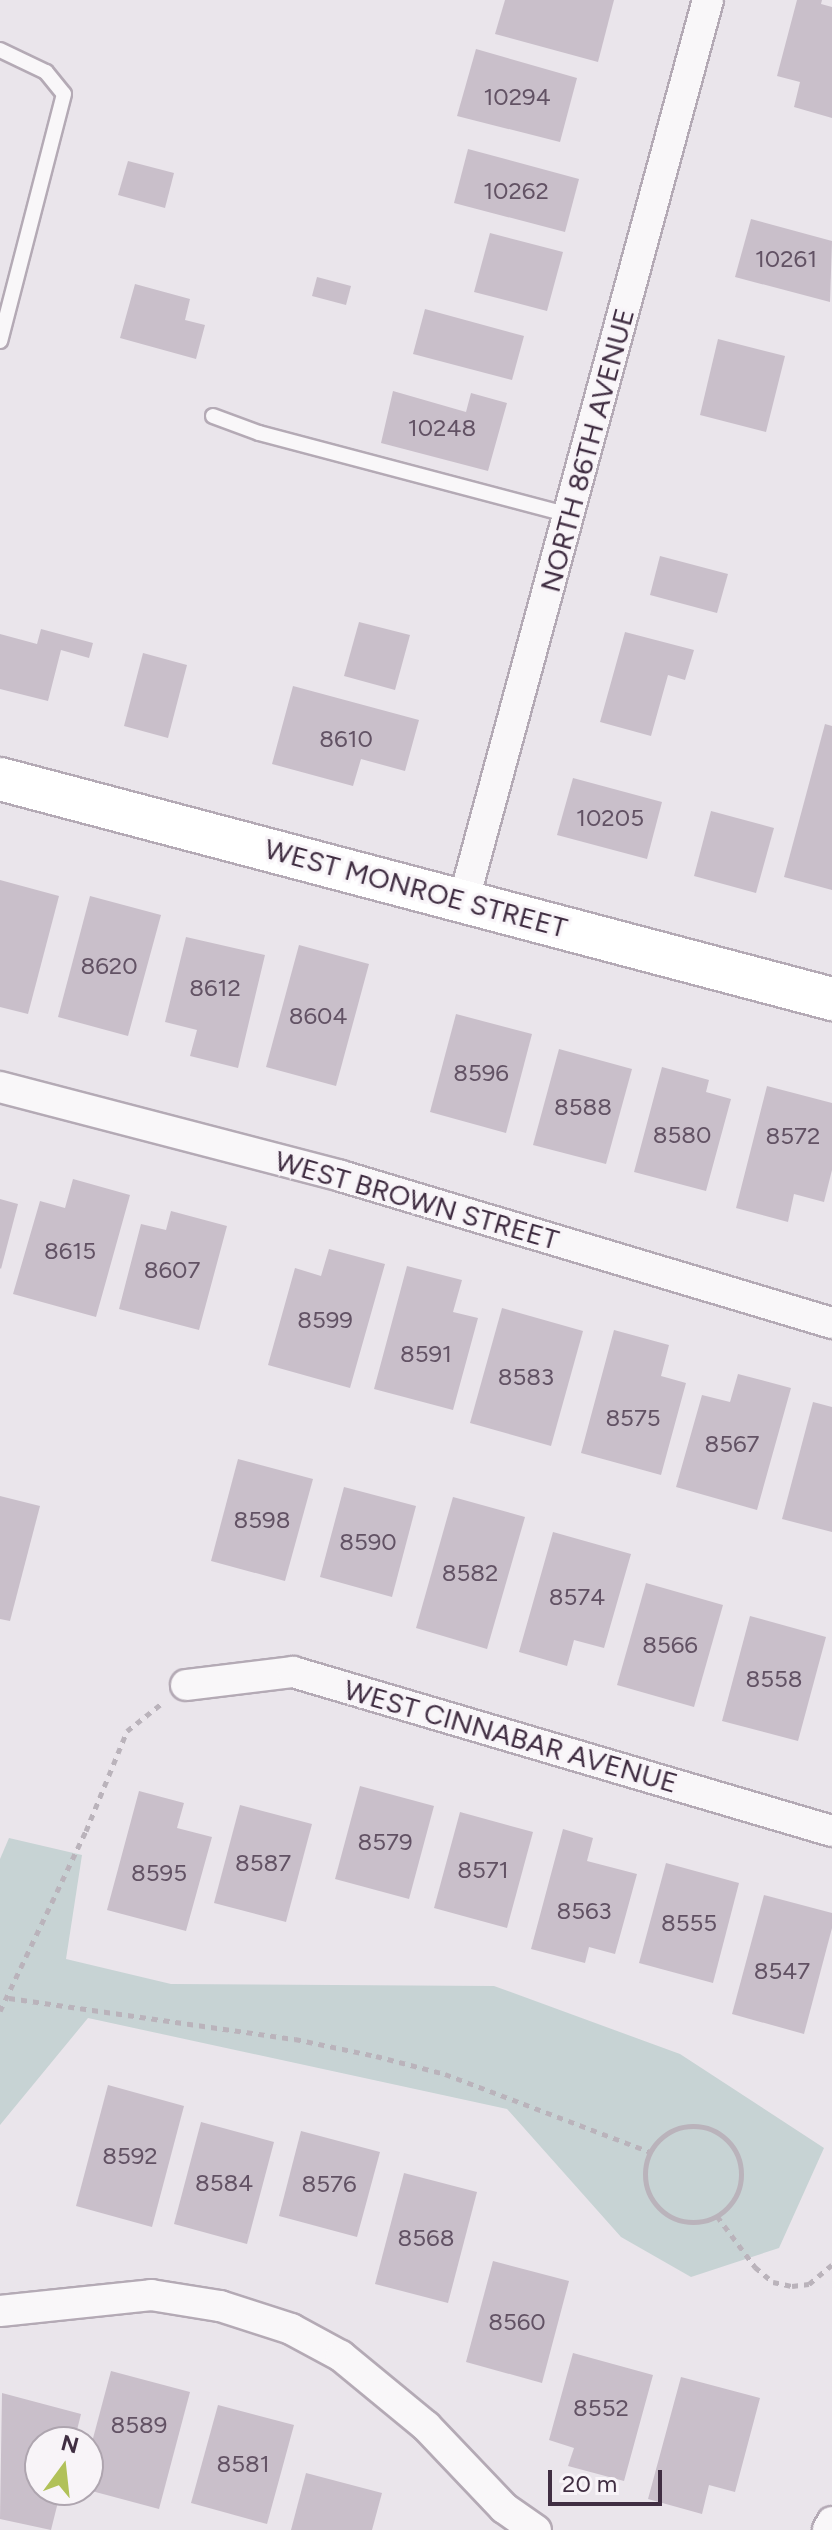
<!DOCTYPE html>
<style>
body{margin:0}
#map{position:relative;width:832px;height:2530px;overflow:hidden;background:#eae5eb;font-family:Figtree,sans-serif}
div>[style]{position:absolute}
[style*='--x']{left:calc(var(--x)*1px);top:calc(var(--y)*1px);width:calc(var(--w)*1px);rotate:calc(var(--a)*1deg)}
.green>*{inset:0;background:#c7d3d4}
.building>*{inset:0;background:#c9bfca}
.path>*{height:5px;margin-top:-2.5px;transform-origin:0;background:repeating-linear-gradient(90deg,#bab3bb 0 6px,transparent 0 12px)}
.path>.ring{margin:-2.5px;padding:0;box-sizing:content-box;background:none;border:5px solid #bab3bb;border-radius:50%}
.roads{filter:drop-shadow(2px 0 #b4aab5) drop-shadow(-2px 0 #b4aab5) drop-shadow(0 2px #b4aab5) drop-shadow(0 -2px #b4aab5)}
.lane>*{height:14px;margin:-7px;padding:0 7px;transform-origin:7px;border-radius:7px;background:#f9f7f9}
.street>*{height:30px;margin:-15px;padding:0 15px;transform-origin:15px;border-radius:15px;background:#f9f7f9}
.secondary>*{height:42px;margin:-21px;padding:0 21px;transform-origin:21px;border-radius:21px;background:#fff}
span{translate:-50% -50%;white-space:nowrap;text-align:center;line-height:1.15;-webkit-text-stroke:6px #f8f4f8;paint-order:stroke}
.number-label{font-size:24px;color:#625264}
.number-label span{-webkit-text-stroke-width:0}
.street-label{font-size:28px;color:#402e42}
.north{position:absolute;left:24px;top:2426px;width:80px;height:80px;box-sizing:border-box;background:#f8f4f8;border:2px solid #aea5af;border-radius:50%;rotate:15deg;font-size:22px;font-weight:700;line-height:32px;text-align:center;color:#402e42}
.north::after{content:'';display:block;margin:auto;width:28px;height:36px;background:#b1c159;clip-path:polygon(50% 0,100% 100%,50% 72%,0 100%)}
.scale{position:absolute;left:548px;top:2470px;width:114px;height:36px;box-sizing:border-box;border:4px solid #402e42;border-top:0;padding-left:10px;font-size:24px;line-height:28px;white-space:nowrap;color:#402e42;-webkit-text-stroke:6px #f8f4f8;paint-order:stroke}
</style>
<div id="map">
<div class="green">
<i style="clip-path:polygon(9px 1838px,82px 1855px,66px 1959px,171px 1984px,494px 1986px,680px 2054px,824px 2148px,779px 2248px,691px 2277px,621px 2237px,507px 2109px,88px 2018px,0 2125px,0 1859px)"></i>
</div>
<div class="building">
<i style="clip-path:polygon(505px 0,614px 0,598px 62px,495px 34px)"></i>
<i style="clip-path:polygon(797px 0,822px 0,821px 4px,832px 7px,832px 118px,794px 107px,800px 82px,777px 76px)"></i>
<i style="clip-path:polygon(476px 49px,577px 78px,560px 142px,457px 116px)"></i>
<i style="clip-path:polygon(468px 149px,579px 179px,565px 232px,454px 203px)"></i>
<i style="clip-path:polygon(128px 161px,174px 173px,165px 208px,118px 195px)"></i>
<i style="clip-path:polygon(751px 219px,832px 241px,830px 302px,735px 277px)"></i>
<i style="clip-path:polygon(490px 233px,563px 252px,547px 311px,474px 292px)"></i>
<i style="clip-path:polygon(317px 277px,351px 286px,346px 305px,312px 296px)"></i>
<i style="clip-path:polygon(135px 284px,190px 299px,185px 320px,205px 325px,196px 359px,120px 338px)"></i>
<i style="clip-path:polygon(425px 309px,524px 336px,512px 380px,413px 354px)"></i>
<i style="clip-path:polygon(718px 339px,785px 356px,766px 432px,700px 415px)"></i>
<i style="clip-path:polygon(393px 391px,466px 412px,471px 393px,507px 403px,488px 471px,381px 443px)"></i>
<i style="clip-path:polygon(660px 556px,728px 574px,717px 613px,650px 595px)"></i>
<i style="clip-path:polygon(359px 622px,410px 635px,395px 690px,344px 676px)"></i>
<i style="clip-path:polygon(41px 629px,93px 643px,89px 658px,61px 650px,48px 701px,0 689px,0 634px,37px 644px)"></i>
<i style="clip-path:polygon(625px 632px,694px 650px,685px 680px,668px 675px,651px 736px,600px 722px)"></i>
<i style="clip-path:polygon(143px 653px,187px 665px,168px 738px,124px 726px)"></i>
<i style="clip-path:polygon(293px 686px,419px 720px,405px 771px,361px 759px,353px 786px,272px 764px)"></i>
<i style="clip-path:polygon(825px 724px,832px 726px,832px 890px,784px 877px)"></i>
<i style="clip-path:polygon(573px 778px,662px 802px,647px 859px,557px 835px)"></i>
<i style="clip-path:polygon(711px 811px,774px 828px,756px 893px,694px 876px)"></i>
<i style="clip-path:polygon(0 880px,59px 896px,28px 1014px,0 1007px)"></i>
<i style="clip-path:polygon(90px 896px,161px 915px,128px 1036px,58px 1017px)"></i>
<i style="clip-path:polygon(186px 937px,265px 955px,238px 1068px,190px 1056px,197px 1030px,165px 1022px)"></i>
<i style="clip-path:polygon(299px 945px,369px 964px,336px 1086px,266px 1067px)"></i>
<i style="clip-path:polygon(456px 1014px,532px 1034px,506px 1133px,430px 1112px)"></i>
<i style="clip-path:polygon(559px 1049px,632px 1069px,606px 1164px,533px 1145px)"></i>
<i style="clip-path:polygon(662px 1067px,709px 1080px,706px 1092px,731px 1099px,706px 1191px,634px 1172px)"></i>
<i style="clip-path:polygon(767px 1086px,832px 1103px,832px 1170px,824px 1202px,794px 1194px,788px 1222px,736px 1208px)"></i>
<i style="clip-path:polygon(73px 1179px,130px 1195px,96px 1317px,13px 1294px,40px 1201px,65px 1208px)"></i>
<i style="clip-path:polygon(0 1199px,18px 1204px,1px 1269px,0 1268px)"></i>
<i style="clip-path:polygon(171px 1211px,227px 1226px,199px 1330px,119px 1309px,141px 1224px,166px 1230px)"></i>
<i style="clip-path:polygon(329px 1249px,385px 1264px,350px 1388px,268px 1365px,295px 1268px,321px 1276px)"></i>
<i style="clip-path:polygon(407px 1266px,462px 1280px,453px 1312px,478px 1318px,453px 1410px,374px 1389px)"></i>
<i style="clip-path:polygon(502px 1308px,583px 1331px,551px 1446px,470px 1423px)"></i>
<i style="clip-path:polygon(614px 1330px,669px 1345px,661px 1376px,686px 1383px,661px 1475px,581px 1453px)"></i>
<i style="clip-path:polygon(738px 1374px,791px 1388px,757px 1510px,676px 1487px,702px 1395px,730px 1402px)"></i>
<i style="clip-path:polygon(813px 1402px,832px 1407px,832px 1532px,782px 1519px)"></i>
<i style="clip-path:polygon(238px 1459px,313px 1479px,285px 1581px,211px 1561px)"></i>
<i style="clip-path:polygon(344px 1487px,416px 1506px,392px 1597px,320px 1577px)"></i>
<i style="clip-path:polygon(0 1496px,40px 1506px,10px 1621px,0 1619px)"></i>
<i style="clip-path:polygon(453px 1497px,525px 1517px,487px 1649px,416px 1628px)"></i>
<i style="clip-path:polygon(553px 1532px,631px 1554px,604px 1648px,574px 1640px,567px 1666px,519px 1652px)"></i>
<i style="clip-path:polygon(646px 1583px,723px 1605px,694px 1707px,617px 1685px)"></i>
<i style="clip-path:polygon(750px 1616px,826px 1637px,798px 1741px,722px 1721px)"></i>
<i style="clip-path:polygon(360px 1786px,434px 1806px,409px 1899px,335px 1879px)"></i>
<i style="clip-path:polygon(139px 1791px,184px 1803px,177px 1828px,212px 1837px,186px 1931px,107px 1910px)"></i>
<i style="clip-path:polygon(240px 1805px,312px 1824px,286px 1922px,214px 1903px)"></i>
<i style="clip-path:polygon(460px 1812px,533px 1832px,507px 1928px,434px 1908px)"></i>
<i style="clip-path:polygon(563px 1829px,593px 1838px,587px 1861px,637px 1874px,615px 1954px,589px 1947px,585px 1963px,531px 1949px)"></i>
<i style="clip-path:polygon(666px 1863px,739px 1883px,713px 1983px,639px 1963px)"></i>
<i style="clip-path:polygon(764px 1895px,832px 1913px,832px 1928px,804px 2034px,732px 2014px)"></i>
<i style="clip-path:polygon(108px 2085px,184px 2106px,152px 2227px,76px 2206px)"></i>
<i style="clip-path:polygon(201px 2122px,274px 2142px,247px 2244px,174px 2224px)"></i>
<i style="clip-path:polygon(301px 2131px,380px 2152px,357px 2237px,279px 2216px)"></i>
<i style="clip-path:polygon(404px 2173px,477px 2192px,448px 2303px,375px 2284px)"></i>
<i style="clip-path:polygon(493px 2261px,569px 2281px,542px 2383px,466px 2362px)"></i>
<i style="clip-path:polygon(573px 2353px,653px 2375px,624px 2481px,568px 2466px,574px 2448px,549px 2440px)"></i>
<i style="clip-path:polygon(111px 2371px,190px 2392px,159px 2509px,88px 2490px,88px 2457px)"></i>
<i style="clip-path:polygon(681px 2377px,760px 2398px,735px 2492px,709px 2485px,702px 2514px,648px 2499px)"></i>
<i style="clip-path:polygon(2px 2393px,81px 2414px,74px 2442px,40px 2442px,40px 2490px,61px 2490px,51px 2530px,0 2519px)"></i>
<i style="clip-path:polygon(218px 2405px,294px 2425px,267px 2524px,191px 2503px)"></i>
<i style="clip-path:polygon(306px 2473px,382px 2493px,372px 2530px,291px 2530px)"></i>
</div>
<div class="path">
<i style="--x:9;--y:1998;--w:289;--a:8.2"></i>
<i style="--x:295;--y:2039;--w:83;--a:11.9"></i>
<i style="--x:376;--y:2056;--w:71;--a:14.6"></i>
<i style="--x:445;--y:2074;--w:219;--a:20.8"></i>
<i style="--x:0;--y:2011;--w:199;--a:-64.5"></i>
<i style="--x:86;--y:1831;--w:108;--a:-67.7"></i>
<i style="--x:127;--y:1731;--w:43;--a:-38.5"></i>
<i class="ring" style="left:645px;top:2126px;width:91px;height:91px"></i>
<i style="--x:717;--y:2216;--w:64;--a:53.3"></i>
<i style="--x:755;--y:2267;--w:23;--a:40"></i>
<i style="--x:773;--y:2282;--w:19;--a:12"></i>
<i style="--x:792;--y:2286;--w:17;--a:-7"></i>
<i style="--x:809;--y:2284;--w:30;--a:-40"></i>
</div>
<div class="roads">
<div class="lane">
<i style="--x:0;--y:50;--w:51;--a:25.6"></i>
<i style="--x:46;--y:72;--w:28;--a:51"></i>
<i style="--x:64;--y:94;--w:255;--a:104.5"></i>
<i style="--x:213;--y:416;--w:49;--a:20.3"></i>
<i style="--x:259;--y:433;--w:321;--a:14.8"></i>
</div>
<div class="street">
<i style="--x:464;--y:899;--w:932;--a:-74.82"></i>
<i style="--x:0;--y:1087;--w:352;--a:14.6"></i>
<i style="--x:341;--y:1176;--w:513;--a:16.67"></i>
<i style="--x:186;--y:1685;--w:108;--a:-6.9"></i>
<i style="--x:293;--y:1672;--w:562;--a:16.44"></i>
<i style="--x:0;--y:2311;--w:152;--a:-6"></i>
<i style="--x:151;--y:2295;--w:70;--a:9.1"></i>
<i style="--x:220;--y:2306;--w:75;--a:17.9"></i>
<i style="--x:291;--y:2329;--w:57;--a:28.4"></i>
<i style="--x:341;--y:2356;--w:110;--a:39.5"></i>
<i style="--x:426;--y:2426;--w:113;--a:46.4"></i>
<i style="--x:504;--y:2508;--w:39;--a:35"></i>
<i style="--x:828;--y:2530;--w:9;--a:-63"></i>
</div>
<div class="secondary">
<i style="--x:0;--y:779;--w:861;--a:14.81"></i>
</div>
</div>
<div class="number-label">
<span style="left:517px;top:97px">10294</span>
<span style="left:516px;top:191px">10262</span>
<span style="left:786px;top:259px">10261</span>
<span style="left:442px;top:428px">10248</span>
<span style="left:346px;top:739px">8610</span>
<span style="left:610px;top:818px">10205</span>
<span style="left:109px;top:966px">8620</span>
<span style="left:215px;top:988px">8612</span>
<span style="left:318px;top:1016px">8604</span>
<span style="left:481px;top:1073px">8596</span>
<span style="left:583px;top:1107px">8588</span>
<span style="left:682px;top:1135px">8580</span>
<span style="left:793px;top:1136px">8572</span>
<span style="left:70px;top:1251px">8615</span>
<span style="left:172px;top:1270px">8607</span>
<span style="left:325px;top:1320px">8599</span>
<span style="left:426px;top:1354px">8591</span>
<span style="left:526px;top:1377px">8583</span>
<span style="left:633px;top:1418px">8575</span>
<span style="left:732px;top:1444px">8567</span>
<span style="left:262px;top:1520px">8598</span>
<span style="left:368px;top:1542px">8590</span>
<span style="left:470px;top:1573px">8582</span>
<span style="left:577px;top:1597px">8574</span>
<span style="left:670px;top:1645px">8566</span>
<span style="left:774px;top:1679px">8558</span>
<span style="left:385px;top:1842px">8579</span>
<span style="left:263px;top:1863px">8587</span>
<span style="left:483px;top:1870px">8571</span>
<span style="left:159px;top:1873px">8595</span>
<span style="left:584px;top:1911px">8563</span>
<span style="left:689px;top:1923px">8555</span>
<span style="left:782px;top:1971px">8547</span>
<span style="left:130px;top:2156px">8592</span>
<span style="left:224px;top:2183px">8584</span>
<span style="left:329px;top:2184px">8576</span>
<span style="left:426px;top:2238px">8568</span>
<span style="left:517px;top:2322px">8560</span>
<span style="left:601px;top:2408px">8552</span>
<span style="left:139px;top:2425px">8589</span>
<span style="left:243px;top:2464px">8581</span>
</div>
<div class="street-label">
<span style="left:587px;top:450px;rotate:-75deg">NORTH 86TH AVENUE</span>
<span style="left:416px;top:888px;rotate:15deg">WEST MONROE STREET</span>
<span style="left:417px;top:1200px;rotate:16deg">WEST BROWN STREET</span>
<span style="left:511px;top:1736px;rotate:16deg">WEST CINNABAR AVENUE</span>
</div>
<div class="north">N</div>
<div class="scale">20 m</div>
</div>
